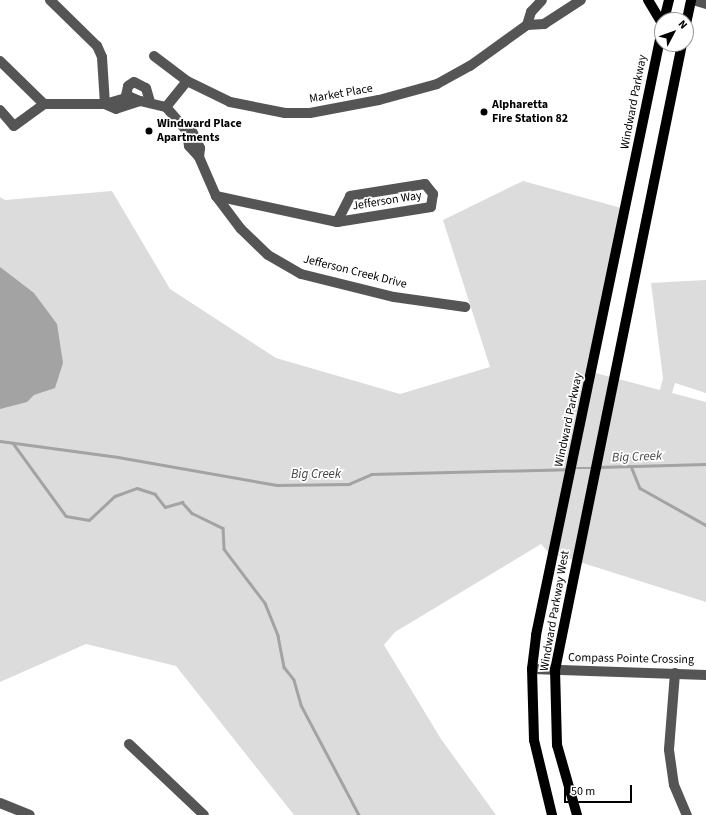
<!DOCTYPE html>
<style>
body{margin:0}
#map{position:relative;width:706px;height:815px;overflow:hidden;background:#fff;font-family:"Source Sans 3",sans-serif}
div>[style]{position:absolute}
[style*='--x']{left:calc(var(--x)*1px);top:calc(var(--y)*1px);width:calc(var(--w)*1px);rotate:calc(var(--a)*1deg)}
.green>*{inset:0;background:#dcdcdc}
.water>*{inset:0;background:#a3a3a3}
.stream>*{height:2.5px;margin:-1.25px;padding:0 1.25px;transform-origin:1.25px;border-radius:1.25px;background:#a3a3a3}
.minor>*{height:10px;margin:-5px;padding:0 5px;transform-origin:5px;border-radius:5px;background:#555}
.major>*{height:10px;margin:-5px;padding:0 5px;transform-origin:5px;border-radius:5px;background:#000}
.dots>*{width:11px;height:11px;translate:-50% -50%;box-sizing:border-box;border:2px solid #fff;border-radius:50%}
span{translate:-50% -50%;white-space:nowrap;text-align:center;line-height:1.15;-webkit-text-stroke:3.5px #fff;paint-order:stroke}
.street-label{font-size:12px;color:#000}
.poi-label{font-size:12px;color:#000;font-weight:700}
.left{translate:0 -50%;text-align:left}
.water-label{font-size:13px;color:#444;font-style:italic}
.north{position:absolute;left:654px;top:12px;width:40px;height:40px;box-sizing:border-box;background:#fff;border:1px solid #999;border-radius:50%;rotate:49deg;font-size:11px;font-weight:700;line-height:16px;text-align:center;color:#000}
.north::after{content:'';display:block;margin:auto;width:14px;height:18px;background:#000;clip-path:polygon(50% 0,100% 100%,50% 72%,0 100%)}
.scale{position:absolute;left:564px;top:785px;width:68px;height:18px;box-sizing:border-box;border:2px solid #000;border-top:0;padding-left:5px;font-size:12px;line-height:14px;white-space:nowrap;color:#000;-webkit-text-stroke:3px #fff;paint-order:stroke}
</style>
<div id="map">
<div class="green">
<i style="clip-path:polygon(523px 181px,625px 209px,588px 371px,660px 390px,663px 378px,651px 283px,706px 280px,706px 393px,675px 383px,672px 393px,706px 402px,706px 602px,548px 552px,541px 544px,395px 632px,384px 645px,441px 739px,496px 815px,294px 815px,176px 666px,86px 644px,0 682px,0 197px,5px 200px,112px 191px,170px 289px,276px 358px,400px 394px,490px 367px,443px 220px)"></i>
</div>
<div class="water">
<i style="clip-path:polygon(0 267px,34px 293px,57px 324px,63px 363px,55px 388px,34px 395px,27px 402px,0 409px)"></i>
</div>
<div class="stream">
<i style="--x:0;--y:441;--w:119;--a:7.7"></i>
<i style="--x:118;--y:457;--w:161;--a:10"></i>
<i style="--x:277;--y:485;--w:72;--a:-0.8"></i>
<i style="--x:349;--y:484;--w:24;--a:-24"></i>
<i style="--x:371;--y:474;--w:198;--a:-1.4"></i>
<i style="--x:13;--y:443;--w:90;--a:54"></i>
<i style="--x:66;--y:516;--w:23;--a:10"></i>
<i style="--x:89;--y:520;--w:35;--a:-43"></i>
<i style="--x:115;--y:496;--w:23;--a:-20"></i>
<i style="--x:137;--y:488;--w:19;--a:18"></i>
<i style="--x:155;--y:494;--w:16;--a:52"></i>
<i style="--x:165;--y:507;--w:18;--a:-16"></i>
<i style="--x:182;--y:502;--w:15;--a:48"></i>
<i style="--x:192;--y:513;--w:34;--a:26"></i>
<i style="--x:223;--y:528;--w:21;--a:87"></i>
<i style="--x:224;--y:549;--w:68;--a:52.8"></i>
<i style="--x:265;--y:603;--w:35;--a:68"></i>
<i style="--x:278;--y:636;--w:32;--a:79"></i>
<i style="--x:284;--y:667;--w:16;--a:52"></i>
<i style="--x:294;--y:680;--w:26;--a:74"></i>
<i style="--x:301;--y:705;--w:124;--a:62.2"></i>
<i style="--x:631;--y:466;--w:24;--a:68"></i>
<i style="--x:640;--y:488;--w:76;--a:29.3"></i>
<i style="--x:598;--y:467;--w:108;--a:-1.6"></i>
<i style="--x:574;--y:468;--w:19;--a:0"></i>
</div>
<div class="minor">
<i style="--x:693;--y:0;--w:14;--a:17"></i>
<i style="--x:527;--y:25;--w:17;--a:-3"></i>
<i style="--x:544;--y:24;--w:44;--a:-33"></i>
<i style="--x:154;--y:56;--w:41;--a:37.1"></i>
<i style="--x:187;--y:81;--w:48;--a:26"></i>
<i style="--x:230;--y:102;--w:56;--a:11.3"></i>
<i style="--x:285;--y:113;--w:25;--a:0"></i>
<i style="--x:310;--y:113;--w:70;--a:-10.7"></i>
<i style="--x:379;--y:100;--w:60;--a:-15.4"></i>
<i style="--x:437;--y:84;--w:38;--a:-29"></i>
<i style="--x:470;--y:66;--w:70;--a:-35.7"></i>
<i style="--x:527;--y:25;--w:14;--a:-73"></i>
<i style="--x:531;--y:12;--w:16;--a:-47"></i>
<i style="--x:0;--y:61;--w:62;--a:44.3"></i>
<i style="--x:44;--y:104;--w:61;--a:0"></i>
<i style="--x:105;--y:104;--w:47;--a:-93.7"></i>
<i style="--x:102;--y:57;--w:12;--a:-114"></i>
<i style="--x:97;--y:46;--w:66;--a:-135.6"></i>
<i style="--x:130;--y:97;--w:11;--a:22"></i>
<i style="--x:140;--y:101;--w:25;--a:162"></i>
<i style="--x:116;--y:109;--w:12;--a:-156"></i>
<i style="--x:105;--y:104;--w:26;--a:-16"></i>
<i style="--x:140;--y:101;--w:27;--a:13"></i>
<i style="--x:166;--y:107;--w:32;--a:49"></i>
<i style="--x:124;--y:104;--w:18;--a:-77"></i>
<i style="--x:128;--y:86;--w:7;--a:-34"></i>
<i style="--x:134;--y:82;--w:13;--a:27"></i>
<i style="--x:146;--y:88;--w:15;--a:74"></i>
<i style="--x:166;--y:107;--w:33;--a:-51"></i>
<i style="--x:0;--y:110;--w:21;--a:49"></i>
<i style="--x:14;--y:126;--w:37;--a:-36"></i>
<i style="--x:187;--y:131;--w:6;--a:18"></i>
<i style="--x:193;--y:133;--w:17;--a:65"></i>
<i style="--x:200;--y:148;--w:9;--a:96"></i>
<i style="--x:199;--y:157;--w:15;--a:-132"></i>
<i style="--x:189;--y:146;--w:15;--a:-98"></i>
<i style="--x:199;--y:157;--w:43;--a:66.4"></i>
<i style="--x:216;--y:196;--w:41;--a:52.9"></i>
<i style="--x:241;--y:229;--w:37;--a:44"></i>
<i style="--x:268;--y:255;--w:38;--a:30"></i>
<i style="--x:301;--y:274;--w:96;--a:13.9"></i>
<i style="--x:394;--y:297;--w:72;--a:8"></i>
<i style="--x:425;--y:184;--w:13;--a:51"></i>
<i style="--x:433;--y:194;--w:13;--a:99"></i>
<i style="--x:431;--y:207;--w:95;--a:170.9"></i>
<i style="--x:337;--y:222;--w:29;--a:-63"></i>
<i style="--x:350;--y:196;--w:76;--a:-9.1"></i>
<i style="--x:216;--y:196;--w:124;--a:12.1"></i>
<i style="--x:532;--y:669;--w:174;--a:2"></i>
<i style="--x:675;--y:673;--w:77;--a:94.5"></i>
<i style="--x:669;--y:750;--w:35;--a:82"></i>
<i style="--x:674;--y:785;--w:33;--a:67"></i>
<i style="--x:129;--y:744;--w:103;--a:43.4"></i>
<i style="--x:0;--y:803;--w:32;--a:22"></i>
</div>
<div class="major">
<i style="--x:648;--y:0;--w:27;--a:59"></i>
<i style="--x:664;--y:20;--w:21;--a:-76"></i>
<i style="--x:686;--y:24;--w:25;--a:-78"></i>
<i style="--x:552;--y:815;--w:77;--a:-103.5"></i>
<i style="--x:534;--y:740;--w:71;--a:-91.6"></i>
<i style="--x:532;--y:669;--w:34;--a:-83"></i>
<i style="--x:536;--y:635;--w:618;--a:-78.24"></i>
<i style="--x:577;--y:815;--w:73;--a:-105.9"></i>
<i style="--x:557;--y:745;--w:75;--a:-91.5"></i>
<i style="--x:555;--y:670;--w:639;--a:-78.53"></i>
</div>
<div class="dots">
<i style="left:484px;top:112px;background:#000"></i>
<i style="left:149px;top:131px;background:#000"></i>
</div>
<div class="street-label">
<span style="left:341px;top:94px;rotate:-10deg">Market Place</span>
<span style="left:634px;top:102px;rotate:-79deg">Windward Parkway</span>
<span style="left:387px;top:201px;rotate:-9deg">Jefferson Way</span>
<span style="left:355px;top:272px;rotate:14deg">Jefferson Creek Drive</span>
<span style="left:569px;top:420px;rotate:-78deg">Windward Parkway</span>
<span style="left:555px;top:611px;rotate:-80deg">Windward Parkway West</span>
<span style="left:631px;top:659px;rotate:1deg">Compass Pointe Crossing</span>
</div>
<div class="poi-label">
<span class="left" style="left:492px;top:112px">Alpharetta<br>Fire Station 82</span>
<span class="left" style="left:157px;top:131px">Windward Place<br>Apartments</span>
</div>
<div class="water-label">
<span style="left:637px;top:457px;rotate:-2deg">Big Creek</span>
<span style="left:316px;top:474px">Big Creek</span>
</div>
<div class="north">N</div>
<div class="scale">50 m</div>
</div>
